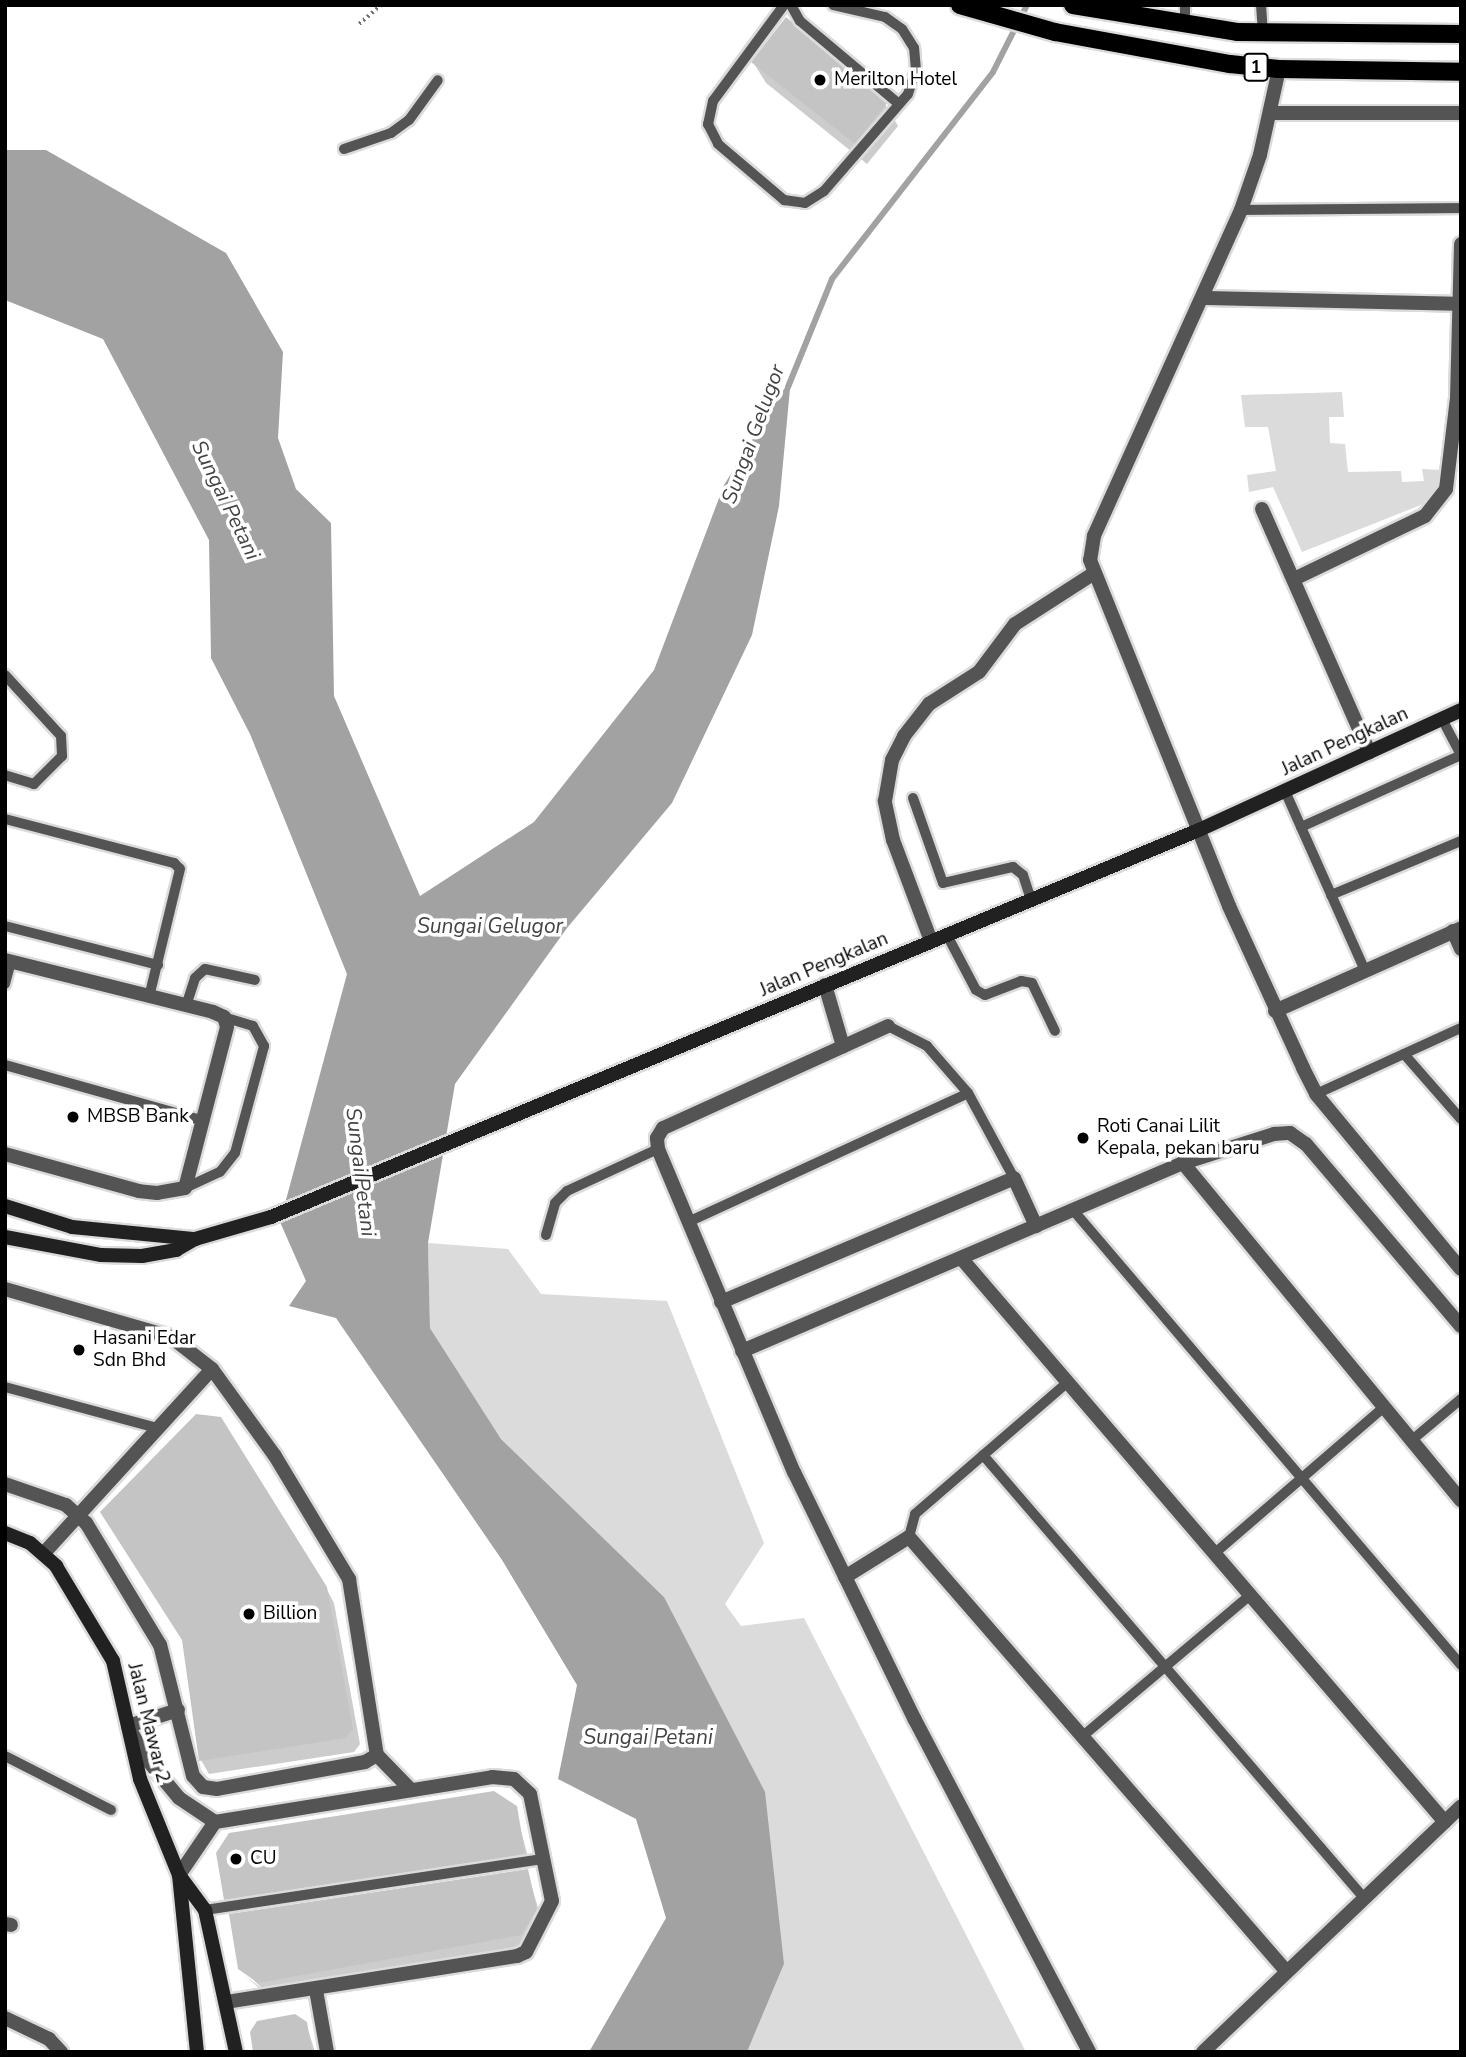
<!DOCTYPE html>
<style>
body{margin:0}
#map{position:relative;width:1466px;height:2057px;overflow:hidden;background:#fff;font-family:"Nunito Sans",sans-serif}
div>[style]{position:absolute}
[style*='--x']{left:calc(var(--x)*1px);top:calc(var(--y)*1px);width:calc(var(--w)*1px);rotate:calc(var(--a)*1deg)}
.green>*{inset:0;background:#dbdbdb}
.water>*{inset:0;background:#a2a2a2}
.shadow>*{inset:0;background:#0003}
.stream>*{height:6px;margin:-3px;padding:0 3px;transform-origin:3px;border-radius:3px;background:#a2a2a2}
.building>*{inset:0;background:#c4c4c4}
.path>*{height:3.5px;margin-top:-1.75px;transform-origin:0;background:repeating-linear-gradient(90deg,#767676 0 2px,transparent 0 5.5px)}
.roads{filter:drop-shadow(2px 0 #dbdbdb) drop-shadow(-2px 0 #dbdbdb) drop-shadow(0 2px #dbdbdb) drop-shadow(0 -2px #dbdbdb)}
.lane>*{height:10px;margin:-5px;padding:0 5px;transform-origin:5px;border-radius:5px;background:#545454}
.street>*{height:14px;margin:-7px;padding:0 7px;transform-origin:7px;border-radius:7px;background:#545454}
.secondary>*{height:14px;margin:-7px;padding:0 7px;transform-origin:7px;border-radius:7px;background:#212121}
.primary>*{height:18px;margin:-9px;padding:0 9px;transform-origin:9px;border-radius:9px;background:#000}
.dots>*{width:19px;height:19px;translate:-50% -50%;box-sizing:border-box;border:4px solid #fff;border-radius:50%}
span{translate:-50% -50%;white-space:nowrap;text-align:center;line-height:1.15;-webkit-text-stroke:7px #fff;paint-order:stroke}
.shield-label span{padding:2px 5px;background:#fff;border:2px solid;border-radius:5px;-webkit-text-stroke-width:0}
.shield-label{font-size:18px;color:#000;font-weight:700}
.poi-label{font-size:19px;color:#000}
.left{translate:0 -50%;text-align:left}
.street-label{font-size:19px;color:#000}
.water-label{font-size:21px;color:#434343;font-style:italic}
.frame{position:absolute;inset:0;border:7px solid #000;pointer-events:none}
</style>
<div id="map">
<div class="green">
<i style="clip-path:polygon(1342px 392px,1344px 417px,1329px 417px,1330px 443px,1345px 444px,1348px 472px,1401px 471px,1402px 482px,1424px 481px,1422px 469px,1443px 470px,1442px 486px,1426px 503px,1302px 552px,1273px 487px,1249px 492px,1247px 475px,1276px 471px,1268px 427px,1245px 427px,1241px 395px)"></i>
<i style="clip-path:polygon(428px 1243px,508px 1249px,541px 1294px,667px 1301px,764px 1543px,725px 1604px,741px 1626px,804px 1618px,1026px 2052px,747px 2052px,784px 1964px,664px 1597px,501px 1439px,430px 1328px)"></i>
</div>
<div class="water">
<i style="clip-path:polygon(5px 150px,46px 150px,226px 253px,283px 352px,278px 438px,296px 489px,331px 523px,334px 696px,420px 896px,534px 822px,654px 670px,724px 485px,791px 378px,779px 506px,752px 635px,672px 803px,567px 928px,455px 1084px,428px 1243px,430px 1328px,501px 1439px,664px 1597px,765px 1792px,784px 1964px,747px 2052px,589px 2052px,666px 1918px,636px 1819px,558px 1779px,577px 1685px,502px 1560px,336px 1318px,289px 1306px,306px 1281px,280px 1222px,347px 974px,250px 734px,211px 658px,209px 540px,103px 339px,5px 300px)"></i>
</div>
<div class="shadow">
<i style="clip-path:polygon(753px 62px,885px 104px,898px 126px,867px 164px,766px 83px)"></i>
<i style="clip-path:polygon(326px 1588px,334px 1603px,360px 1744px,354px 1752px,209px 1774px,201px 1760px)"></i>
<i style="clip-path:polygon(515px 1807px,530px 1865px,232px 1909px,226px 1899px)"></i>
<i style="clip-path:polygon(527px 1871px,542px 1921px,527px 1945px,265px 1993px,244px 1975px,264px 1990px,242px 1969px)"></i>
<i style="clip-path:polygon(306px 2023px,315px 2052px,255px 2052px)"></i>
</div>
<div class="stream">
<i style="--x:788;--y:387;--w:117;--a:-67.8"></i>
<i style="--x:832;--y:279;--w:262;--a:-52.1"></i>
<i style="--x:993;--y:72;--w:75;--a:-63.1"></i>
</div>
<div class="building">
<i style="clip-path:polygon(786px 17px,887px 103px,855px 144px,751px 62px)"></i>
<i style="clip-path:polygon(196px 1414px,221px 1417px,327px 1587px,353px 1729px,346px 1738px,199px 1761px,182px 1640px,100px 1512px)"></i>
<i style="clip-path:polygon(494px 1791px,517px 1806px,525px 1854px,224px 1900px,216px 1853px,229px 1833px)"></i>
<i style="clip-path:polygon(528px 1869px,537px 1909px,521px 1935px,258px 1983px,238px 1969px,229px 1914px)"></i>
<i style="clip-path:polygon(295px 2014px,307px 2022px,312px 2052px,253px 2052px,250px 2032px,257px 2021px)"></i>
</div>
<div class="path">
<i style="--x:359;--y:24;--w:29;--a:-41"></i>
</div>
<div class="roads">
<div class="lane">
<i style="--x:784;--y:5;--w:119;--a:126.5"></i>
<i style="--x:713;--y:101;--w:24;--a:102"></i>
<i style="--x:708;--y:124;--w:22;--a:63"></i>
<i style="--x:718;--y:144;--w:87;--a:40.3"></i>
<i style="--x:784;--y:200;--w:21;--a:8"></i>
<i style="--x:805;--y:203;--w:22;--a:-32"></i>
<i style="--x:824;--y:191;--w:128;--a:-49.1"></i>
<i style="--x:908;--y:94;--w:25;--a:-72"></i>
<i style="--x:916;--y:70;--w:22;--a:-95"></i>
<i style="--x:914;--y:48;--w:22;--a:-122"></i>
<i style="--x:902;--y:29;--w:21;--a:-145"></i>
<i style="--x:885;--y:17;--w:53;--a:-167"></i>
<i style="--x:791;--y:5;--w:18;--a:61"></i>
<i style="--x:800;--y:21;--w:129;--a:40"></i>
<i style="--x:1185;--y:5;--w:20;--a:90"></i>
<i style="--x:1261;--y:5;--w:29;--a:86"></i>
<i style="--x:344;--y:149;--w:50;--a:-18.8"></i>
<i style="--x:391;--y:133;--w:22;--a:-36"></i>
<i style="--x:409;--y:120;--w:49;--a:-54.1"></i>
<i style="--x:1241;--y:210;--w:220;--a:-0.5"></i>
<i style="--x:5;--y:675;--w:83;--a:47.4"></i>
<i style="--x:61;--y:736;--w:20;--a:87"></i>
<i style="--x:62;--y:756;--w:40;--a:135"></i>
<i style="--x:34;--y:784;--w:30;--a:-163"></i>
<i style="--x:1285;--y:791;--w:39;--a:66"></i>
<i style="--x:1301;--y:827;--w:175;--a:-24.2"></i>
<i style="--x:1461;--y:755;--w:41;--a:-117.8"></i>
<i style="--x:913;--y:798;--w:90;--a:70.6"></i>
<i style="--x:943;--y:883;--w:72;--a:-12.9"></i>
<i style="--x:1013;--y:867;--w:13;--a:39"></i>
<i style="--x:1023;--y:875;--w:26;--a:72"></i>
<i style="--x:5;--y:819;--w:175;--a:14.6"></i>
<i style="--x:174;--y:863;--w:8;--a:45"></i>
<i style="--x:180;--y:869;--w:132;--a:103.6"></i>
<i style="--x:1301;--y:827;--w:158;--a:66"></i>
<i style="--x:1331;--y:895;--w:141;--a:-22.6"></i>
<i style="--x:5;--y:926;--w:158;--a:14.3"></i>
<i style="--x:947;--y:935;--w:62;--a:62.2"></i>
<i style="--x:976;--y:990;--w:10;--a:29"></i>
<i style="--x:985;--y:995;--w:39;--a:-21"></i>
<i style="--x:1021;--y:981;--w:11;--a:10"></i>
<i style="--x:1032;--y:983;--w:53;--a:64.4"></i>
<i style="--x:5;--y:984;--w:24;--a:-75"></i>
<i style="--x:186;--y:1006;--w:29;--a:-72"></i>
<i style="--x:195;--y:978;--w:13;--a:-42"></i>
<i style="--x:205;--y:969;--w:51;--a:12.4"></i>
<i style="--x:888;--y:1026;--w:44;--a:27.1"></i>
<i style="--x:927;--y:1046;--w:62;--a:48.9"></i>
<i style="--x:968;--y:1093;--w:97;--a:61.6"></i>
<i style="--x:1404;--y:1054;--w:86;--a:48.8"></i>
<i style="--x:5;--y:1065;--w:207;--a:15.7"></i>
<i style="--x:1316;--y:1094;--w:159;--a:-24.5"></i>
<i style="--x:185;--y:1188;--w:38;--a:-25"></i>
<i style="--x:220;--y:1172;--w:24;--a:-52"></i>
<i style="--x:235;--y:1153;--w:111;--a:-74.8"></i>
<i style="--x:264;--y:1046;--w:23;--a:-119"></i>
<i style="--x:253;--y:1026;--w:30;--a:-163"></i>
<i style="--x:1073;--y:1210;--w:598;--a:49.54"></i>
<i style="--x:688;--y:1222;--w:308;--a:-24.7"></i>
<i style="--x:546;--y:1235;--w:33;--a:-74"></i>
<i style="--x:555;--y:1203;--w:17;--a:-45"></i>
<i style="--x:567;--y:1191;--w:100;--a:-24.8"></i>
<i style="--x:5;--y:1387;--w:157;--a:15.1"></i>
<i style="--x:1412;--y:1440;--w:64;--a:-39.9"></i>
<i style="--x:983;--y:1455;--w:584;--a:49.3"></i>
<i style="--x:909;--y:1537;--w:24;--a:-75"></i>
<i style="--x:915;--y:1514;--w:202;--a:-40.8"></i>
<i style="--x:1215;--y:1553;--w:223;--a:-40.8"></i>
<i style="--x:1084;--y:1735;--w:217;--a:-40.1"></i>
<i style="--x:5;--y:1756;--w:119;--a:27"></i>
<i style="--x:205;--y:1910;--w:343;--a:-8.6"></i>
</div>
<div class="street">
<i style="--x:1279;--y:69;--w:88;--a:102.5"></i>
<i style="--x:1260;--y:155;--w:58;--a:109.1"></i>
<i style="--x:1241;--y:210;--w:358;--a:114.3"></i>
<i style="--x:1094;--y:536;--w:24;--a:99"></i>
<i style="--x:1090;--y:560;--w:373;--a:68.1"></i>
<i style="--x:1229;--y:906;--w:178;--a:65.4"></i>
<i style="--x:1303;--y:1068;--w:29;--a:63"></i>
<i style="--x:1316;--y:1094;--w:227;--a:50.4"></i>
<i style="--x:1271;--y:113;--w:190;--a:0"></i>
<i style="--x:1203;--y:298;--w:256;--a:1.3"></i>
<i style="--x:1262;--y:509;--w:266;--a:66.2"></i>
<i style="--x:1294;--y:579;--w:145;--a:-25.7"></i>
<i style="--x:1425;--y:516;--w:34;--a:-52"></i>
<i style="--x:1446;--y:489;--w:92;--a:-83.1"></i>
<i style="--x:1457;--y:398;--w:154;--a:-88.5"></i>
<i style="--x:1453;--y:931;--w:20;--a:66"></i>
<i style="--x:931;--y:941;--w:108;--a:-110.6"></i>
<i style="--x:893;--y:840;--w:40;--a:-102"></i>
<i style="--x:885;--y:801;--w:42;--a:-80.3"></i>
<i style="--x:892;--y:760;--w:27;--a:-63"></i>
<i style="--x:904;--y:736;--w:41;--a:-52"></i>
<i style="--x:929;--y:704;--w:59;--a:-32.6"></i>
<i style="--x:979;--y:672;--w:60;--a:-53.1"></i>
<i style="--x:1015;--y:624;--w:93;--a:-32.7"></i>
<i style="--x:5;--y:960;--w:214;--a:14"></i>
<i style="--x:213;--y:1012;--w:12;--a:24"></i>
<i style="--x:224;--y:1017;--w:10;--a:73"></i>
<i style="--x:227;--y:1027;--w:166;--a:104.6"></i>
<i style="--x:185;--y:1188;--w:28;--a:170"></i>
<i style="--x:157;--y:1193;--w:18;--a:-174"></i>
<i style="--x:139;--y:1191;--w:139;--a:-164.6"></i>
<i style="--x:825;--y:985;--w:64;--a:73.6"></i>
<i style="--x:1275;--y:1011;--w:204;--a:-24"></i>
<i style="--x:888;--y:1026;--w:247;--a:155.6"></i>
<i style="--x:663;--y:1128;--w:12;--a:121"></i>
<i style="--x:657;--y:1138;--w:11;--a:85"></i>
<i style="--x:658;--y:1149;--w:350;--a:67.2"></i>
<i style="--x:794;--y:1472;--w:276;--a:64"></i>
<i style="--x:915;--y:1720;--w:375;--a:62.3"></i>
<i style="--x:1183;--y:1163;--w:437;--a:50.5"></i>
<i style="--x:961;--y:1258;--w:743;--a:49.37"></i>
<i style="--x:5;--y:1289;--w:173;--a:16.1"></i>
<i style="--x:171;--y:1337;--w:52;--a:38"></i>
<i style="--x:212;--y:1369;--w:107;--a:54.1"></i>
<i style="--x:275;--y:1456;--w:144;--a:59"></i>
<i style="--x:349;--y:1579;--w:178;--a:81"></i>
<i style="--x:377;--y:1755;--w:14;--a:150"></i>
<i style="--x:365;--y:1762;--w:150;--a:169.7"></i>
<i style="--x:217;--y:1789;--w:14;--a:-172"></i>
<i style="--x:203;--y:1787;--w:15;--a:-132"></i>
<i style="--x:193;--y:1776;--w:135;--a:-104.1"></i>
<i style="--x:160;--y:1645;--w:143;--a:-121.2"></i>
<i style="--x:86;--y:1523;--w:27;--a:-138"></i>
<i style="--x:66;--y:1505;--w:65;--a:-161"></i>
<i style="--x:721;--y:1302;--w:318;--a:-22.9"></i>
<i style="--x:1014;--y:1178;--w:53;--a:65.4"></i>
<i style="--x:742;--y:1351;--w:479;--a:-23.1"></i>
<i style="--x:1183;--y:1163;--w:96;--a:-17.7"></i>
<i style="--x:1274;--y:1134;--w:16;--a:-4"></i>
<i style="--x:1290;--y:1133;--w:19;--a:35"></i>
<i style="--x:1306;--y:1144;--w:239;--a:49.6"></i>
<i style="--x:44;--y:1553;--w:249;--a:-47.6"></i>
<i style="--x:845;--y:1577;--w:75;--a:-32"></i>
<i style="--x:909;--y:1537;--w:576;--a:49.01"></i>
<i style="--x:178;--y:1710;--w:52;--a:162.3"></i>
<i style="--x:128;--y:1726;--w:35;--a:61"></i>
<i style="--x:145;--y:1757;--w:53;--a:50.3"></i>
<i style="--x:179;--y:1798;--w:43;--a:33.7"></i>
<i style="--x:215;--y:1822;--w:281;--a:-9.2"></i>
<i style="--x:492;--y:1777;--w:22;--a:5"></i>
<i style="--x:514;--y:1779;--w:22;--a:43"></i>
<i style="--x:530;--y:1794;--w:109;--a:78.4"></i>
<i style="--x:552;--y:1901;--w:57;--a:117"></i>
<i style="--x:526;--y:1952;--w:10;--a:156"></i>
<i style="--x:517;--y:1956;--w:293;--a:171"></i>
<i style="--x:377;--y:1755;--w:49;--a:45.8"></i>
<i style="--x:179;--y:1875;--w:64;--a:-55.8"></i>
<i style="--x:5;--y:1924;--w:6;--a:9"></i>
<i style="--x:316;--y:1990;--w:63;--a:79.9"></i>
<i style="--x:5;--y:2018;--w:49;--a:25.5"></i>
<i style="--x:49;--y:2039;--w:18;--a:47"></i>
<i style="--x:1203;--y:2052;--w:356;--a:-43.6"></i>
</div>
<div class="secondary">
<i style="--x:5;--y:1206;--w:70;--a:17.4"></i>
<i style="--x:72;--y:1227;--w:124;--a:5.6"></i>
<i style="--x:5;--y:1237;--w:98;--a:10.6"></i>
<i style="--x:101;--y:1255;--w:41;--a:1.4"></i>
<i style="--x:142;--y:1256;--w:35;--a:-10"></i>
<i style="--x:176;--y:1250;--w:22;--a:-30"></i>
<i style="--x:195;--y:1239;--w:79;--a:-16.1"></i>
<i style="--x:271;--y:1217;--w:1005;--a:-22.64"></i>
<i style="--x:1199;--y:830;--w:288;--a:-24.6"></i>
<i style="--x:5;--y:1533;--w:27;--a:22"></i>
<i style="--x:30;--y:1543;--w:35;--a:41"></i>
<i style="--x:56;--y:1566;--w:111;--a:59"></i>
<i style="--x:113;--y:1661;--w:121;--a:77.1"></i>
<i style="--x:140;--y:1779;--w:104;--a:67.9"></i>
<i style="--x:179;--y:1875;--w:44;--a:53.4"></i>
<i style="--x:205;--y:1910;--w:145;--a:77.7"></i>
<i style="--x:179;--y:1875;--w:178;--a:84.2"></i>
</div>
<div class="primary">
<i style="--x:960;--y:5;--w:99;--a:15.9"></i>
<i style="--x:1055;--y:32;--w:178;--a:10.4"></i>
<i style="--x:1230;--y:64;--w:49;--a:5.8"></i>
<i style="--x:1279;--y:69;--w:182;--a:0.9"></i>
<i style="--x:1073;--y:5;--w:166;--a:9.3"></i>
<i style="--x:1237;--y:32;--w:224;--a:0.5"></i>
</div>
</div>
<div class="dots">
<i style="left:820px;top:80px;background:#000"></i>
<i style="left:73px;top:1117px;background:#000"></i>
<i style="left:1083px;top:1138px;background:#000"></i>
<i style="left:79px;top:1350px;background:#000"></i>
<i style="left:249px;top:1614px;background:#000"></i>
<i style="left:236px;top:1859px;background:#000"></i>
</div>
<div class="shield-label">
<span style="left:1256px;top:67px">1</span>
</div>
<div class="poi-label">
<span class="left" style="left:834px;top:80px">Merilton Hotel</span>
<span class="left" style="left:87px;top:1117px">MBSB Bank</span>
<span class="left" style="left:1097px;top:1138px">Roti Canai Lilit<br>Kepala, pekan baru</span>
<span class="left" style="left:93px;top:1350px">Hasani Edar<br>Sdn Bhd</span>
<span class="left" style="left:263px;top:1614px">Billion</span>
<span class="left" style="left:250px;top:1859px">CU</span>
</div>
<div class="street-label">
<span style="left:1345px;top:742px;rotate:-25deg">Jalan Pengkalan</span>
<span style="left:824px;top:965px;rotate:-23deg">Jalan Pengkalan</span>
<span style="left:148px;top:1723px;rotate:76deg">Jalan Mawar 2</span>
</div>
<div class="water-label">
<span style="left:753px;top:434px;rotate:-70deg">Sungai Gelugor</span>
<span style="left:226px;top:500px;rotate:64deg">Sungai Petani</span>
<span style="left:490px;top:926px">Sungai Gelugor</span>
<span style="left:361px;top:1172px;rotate:83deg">Sungai Petani</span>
<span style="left:648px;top:1737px">Sungai Petani</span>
</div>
<div class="frame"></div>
</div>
